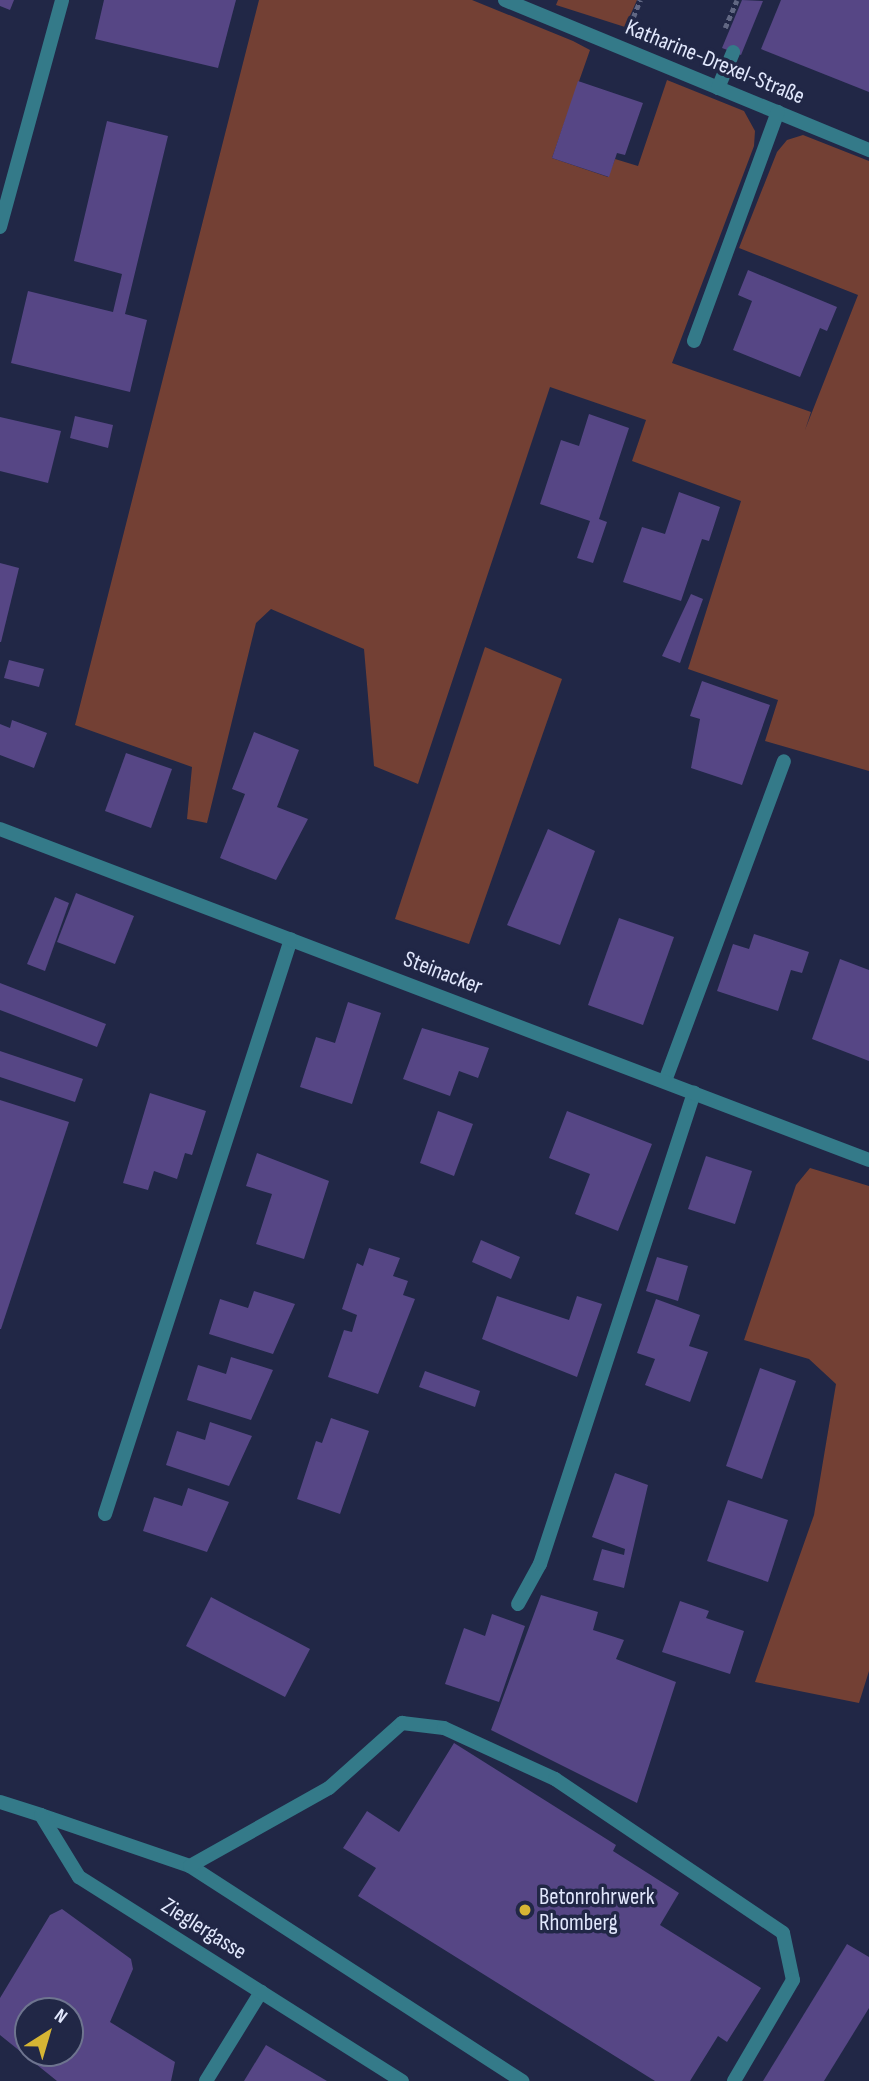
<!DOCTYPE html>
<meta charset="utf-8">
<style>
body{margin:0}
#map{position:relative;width:869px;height:2081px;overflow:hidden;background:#212746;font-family:"Sofia Sans Condensed",sans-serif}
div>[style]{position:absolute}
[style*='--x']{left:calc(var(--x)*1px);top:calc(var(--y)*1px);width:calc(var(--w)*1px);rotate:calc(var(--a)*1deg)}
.green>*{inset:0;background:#734034}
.building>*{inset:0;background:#564685}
.path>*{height:4.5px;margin-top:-2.25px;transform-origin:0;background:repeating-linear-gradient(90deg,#616783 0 5px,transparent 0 8.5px)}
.service>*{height:14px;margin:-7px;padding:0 7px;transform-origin:7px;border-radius:7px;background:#347a89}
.minor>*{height:14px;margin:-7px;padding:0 7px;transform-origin:7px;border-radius:7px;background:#347a89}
.tertiary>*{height:14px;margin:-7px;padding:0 7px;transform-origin:7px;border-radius:7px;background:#347a89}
.dots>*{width:19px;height:19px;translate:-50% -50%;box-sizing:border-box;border:4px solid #212746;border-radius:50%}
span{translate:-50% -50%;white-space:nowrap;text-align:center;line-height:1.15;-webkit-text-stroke:7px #212746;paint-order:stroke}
.street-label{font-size:23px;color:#e1e7fc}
.poi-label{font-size:23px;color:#e1e7fc}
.left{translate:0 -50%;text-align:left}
.north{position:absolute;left:14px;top:1997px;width:70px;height:70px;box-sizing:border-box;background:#212746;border:2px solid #6e748f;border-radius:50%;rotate:37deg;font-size:19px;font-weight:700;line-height:28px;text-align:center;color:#e1e7fc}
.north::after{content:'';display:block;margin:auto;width:24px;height:32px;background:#d6b534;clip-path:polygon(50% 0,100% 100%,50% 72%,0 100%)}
</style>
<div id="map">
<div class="green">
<i style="clip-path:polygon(259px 0,472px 0,573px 41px,590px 50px,552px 158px,608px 177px,615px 159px,638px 166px,667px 80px,744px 111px,755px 131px,754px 146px,672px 363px,811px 412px,805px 430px,858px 295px,739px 248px,777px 152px,787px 140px,803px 135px,869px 161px,869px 771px,765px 741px,778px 700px,688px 669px,741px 501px,632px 461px,646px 420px,550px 387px,418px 784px,374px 766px,364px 649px,271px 609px,256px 623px,207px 823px,187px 819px,192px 767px,75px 725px)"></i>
<i style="clip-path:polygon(558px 0,637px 0,625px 27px,556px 5px)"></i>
<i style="clip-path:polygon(485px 647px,562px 679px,469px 944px,395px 919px)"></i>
<i style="clip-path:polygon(810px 1168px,869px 1186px,869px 1671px,859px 1703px,755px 1682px,814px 1515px,836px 1384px,809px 1359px,744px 1340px,796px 1185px)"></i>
</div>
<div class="building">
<i style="clip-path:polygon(0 0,14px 0,10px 10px,0 6px)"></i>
<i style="clip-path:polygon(104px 0,236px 0,218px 68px,95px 39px)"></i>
<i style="clip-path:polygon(742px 0,763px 1px,741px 55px,722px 48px)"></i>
<i style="clip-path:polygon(781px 0,869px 0,869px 92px,761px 49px)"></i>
<i style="clip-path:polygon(578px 81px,643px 103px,625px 155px,617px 153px,609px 177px,552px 158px)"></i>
<i style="clip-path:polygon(107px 121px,168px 136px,125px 314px,147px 320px,130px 392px,11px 363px,28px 291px,113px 312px,122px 274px,74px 261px)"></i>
<i style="clip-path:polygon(748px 270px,837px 307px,827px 331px,820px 328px,800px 377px,733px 350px,752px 301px,738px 295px)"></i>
<i style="clip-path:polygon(589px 414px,629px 428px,599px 519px,607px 522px,593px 563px,577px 558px,590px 521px,540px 504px,561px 440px,579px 446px)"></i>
<i style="clip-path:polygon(75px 416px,113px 425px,108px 448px,70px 438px)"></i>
<i style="clip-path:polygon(0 417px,61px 431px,48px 483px,0 471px)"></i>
<i style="clip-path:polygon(679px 492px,720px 507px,709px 541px,702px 539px,681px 601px,623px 582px,642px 527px,665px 534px)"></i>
<i style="clip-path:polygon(0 563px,19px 568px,1px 642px,0 642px)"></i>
<i style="clip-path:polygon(691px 594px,703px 599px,680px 663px,662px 656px)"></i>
<i style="clip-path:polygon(9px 660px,44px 669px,39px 687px,4px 678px)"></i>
<i style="clip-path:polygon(702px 681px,770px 705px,742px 785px,691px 768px,700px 719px,690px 716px)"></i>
<i style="clip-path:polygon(12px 720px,47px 733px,34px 768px,0 755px,0 724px,10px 728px)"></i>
<i style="clip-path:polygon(254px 732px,299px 750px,277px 807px,308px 819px,276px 880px,220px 858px,245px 794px,232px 789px)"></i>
<i style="clip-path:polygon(126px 753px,172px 769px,151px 828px,105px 811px)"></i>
<i style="clip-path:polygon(548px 829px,595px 851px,560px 945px,507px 925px)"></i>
<i style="clip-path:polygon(76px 893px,134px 916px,115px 964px,57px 942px)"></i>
<i style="clip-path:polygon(55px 897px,69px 903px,45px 971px,27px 964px)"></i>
<i style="clip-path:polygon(619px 918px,674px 937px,643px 1025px,588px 1005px)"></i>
<i style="clip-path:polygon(754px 934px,809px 952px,802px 973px,791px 970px,778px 1011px,717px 991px,733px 944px,749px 949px)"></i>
<i style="clip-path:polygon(840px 959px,869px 970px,869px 1061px,812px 1039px)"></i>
<i style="clip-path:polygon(0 983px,106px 1024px,97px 1047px,0 1010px)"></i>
<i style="clip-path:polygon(348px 1002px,381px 1013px,352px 1104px,300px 1087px,316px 1037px,335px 1043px)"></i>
<i style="clip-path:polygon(422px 1028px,489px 1048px,478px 1078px,459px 1071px,450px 1096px,403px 1079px)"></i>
<i style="clip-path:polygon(0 1051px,83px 1079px,75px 1102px,0 1077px)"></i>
<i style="clip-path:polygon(150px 1093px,206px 1111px,192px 1155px,185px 1153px,177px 1179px,154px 1171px,148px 1190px,123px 1183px)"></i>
<i style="clip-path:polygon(0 1100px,69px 1122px,1px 1329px,0 1329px)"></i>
<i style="clip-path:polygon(438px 1111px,473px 1124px,454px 1176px,420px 1163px)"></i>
<i style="clip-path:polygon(567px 1111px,652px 1144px,618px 1231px,575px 1214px,590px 1174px,549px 1158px)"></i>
<i style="clip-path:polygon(257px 1153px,329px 1181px,304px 1259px,256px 1244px,272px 1194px,246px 1186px)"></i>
<i style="clip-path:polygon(706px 1156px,752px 1171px,735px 1224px,688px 1209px)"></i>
<i style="clip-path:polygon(481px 1240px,520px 1257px,511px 1279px,472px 1262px)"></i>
<i style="clip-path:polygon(369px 1248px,400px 1258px,393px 1276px,408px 1281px,403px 1295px,415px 1299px,378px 1394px,328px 1377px,344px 1330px,352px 1332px,357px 1315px,342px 1309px,357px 1263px,363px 1266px)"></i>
<i style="clip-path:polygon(657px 1257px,688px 1266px,678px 1301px,646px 1291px)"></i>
<i style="clip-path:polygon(254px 1291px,295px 1304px,273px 1354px,209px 1334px,220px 1299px,248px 1308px)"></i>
<i style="clip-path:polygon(497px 1296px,569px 1320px,577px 1296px,602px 1304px,577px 1377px,482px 1339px)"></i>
<i style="clip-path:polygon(656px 1299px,700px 1315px,689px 1346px,708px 1352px,690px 1402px,645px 1385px,655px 1359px,637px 1353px)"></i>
<i style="clip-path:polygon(231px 1357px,273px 1370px,251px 1420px,187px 1400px,198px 1365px,226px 1374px)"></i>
<i style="clip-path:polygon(760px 1368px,796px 1381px,762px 1479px,726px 1466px)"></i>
<i style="clip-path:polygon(425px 1371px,480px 1391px,475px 1407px,419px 1387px)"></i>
<i style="clip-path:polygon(331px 1418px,369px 1431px,340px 1514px,297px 1499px,316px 1441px,322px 1443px)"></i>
<i style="clip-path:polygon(210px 1422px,252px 1436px,229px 1486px,166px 1465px,177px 1431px,205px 1440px)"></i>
<i style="clip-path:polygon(615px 1473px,648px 1485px,624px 1588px,593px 1580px,602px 1549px,624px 1555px,625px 1549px,592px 1537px)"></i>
<i style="clip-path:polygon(188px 1488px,229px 1502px,207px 1552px,143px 1531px,154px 1497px,182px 1506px)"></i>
<i style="clip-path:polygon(728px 1500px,788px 1520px,768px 1582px,707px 1561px)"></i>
<i style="clip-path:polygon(541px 1595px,598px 1612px,593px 1630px,624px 1640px,616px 1659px,676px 1682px,637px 1803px,491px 1730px)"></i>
<i style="clip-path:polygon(211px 1597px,310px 1649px,285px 1697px,186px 1646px)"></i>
<i style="clip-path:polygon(680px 1601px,709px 1611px,706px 1618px,744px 1631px,730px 1674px,662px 1652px)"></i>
<i style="clip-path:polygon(492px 1614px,525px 1626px,499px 1702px,445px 1684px,464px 1628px,485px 1636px)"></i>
<i style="clip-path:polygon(454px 1743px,616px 1845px,613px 1851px,679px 1893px,660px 1925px,761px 1988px,727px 2042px,718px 2036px,690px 2081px,655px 2081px,358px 1896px,376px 1868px,343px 1848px,367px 1811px,399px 1832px)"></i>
<i style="clip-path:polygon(evenodd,62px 1909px,131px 1959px,133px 1969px,110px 2022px,175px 2062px,171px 2081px,57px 2081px,0 2035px,0 1998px,50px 1915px,62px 1909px,28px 2011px,70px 2011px,70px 2053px,28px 2053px,28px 2011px)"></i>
<i style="clip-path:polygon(847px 1944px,869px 1957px,869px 2008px,824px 2081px,763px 2081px)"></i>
<i style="clip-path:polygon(266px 2045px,327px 2081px,244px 2081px)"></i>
</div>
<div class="path">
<i style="--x:630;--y:25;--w:27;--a:-68"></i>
<i style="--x:725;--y:28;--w:30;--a:-67"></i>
</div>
<div class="service">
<i style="--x:505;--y:0;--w:394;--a:22.4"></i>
<i style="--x:718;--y:88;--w:39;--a:-67"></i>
<i style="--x:694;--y:341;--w:244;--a:-69.9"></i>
<i style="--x:665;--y:1081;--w:341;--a:-69.6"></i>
<i style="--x:105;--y:1514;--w:604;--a:-72.07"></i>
<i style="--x:518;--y:1604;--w:46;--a:-61.2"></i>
<i style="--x:540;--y:1564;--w:496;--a:-71.9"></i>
<i style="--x:41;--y:1815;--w:157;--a:18.9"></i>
<i style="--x:190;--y:1866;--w:396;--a:32.9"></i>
<i style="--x:190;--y:1866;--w:159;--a:-29.3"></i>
<i style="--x:329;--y:1788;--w:98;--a:-41.7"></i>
<i style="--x:402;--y:1723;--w:42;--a:6.8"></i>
<i style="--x:444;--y:1728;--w:122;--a:24.7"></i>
<i style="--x:555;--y:1779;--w:275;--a:34"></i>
<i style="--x:783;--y:1933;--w:48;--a:78"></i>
<i style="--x:793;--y:1980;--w:117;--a:120.3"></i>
<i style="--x:206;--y:2081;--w:105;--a:-58.3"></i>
</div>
<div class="minor">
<i style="--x:0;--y:227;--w:235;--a:-74.7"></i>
<i style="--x:0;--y:1802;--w:43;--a:17.6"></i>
<i style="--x:41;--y:1815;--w:73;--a:58.5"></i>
<i style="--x:79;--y:1877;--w:382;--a:32.3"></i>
</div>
<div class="tertiary">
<i style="--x:0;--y:829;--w:930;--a:20.85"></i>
</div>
<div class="dots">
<i style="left:525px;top:1910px;background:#d6b534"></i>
</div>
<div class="street-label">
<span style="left:715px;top:62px;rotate:22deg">Katharine-Drexel-Straße</span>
<span style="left:443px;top:973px;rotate:21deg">Steinacker</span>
<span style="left:204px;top:1929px;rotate:32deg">Zieglergasse</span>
</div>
<div class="poi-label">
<span class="left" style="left:539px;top:1910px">Betonrohrwerk<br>Rhomberg</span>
</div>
<div class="north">N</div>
</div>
